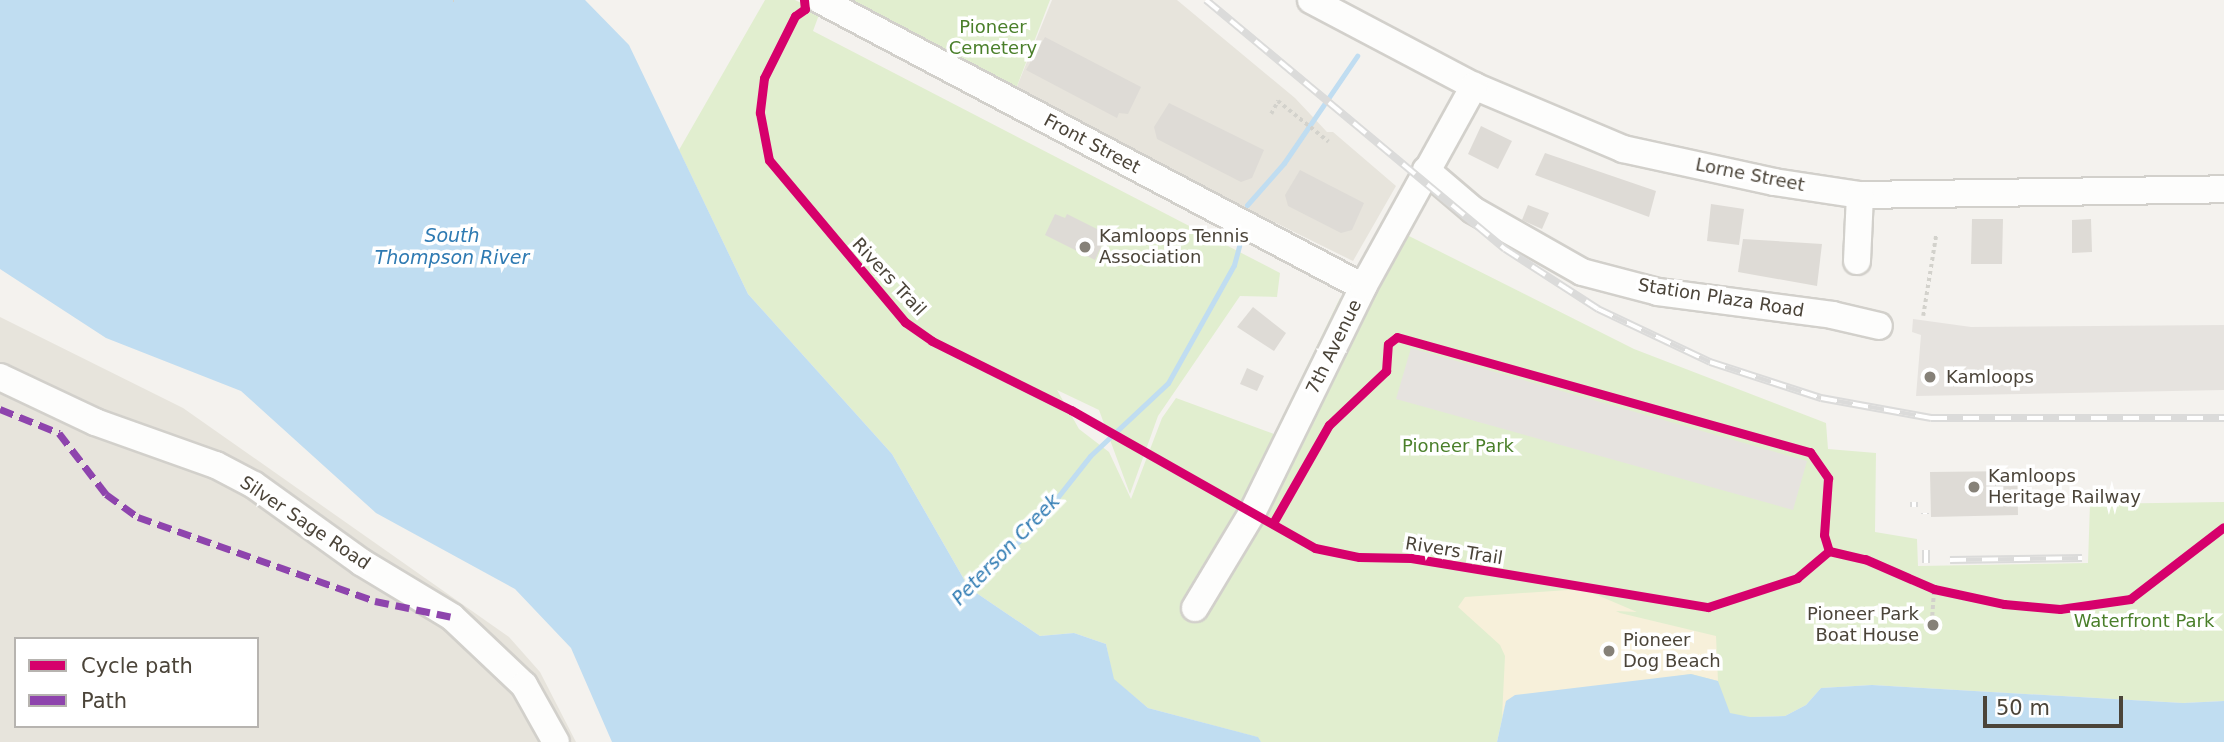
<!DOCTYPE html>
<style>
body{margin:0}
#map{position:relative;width:2224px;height:742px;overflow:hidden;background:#f4f2ee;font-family:"DejaVu Sans",sans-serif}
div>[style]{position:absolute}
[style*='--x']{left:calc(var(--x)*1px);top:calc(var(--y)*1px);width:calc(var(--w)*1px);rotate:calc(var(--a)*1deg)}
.residential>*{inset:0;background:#e7e4dc}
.green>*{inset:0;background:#e1eecf}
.sand>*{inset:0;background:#f7f0da}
.parking>*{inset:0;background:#e6e3df}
.water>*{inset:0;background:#c0ddf1}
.stream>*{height:5px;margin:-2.5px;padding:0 2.5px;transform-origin:2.5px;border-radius:2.5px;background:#c0ddf1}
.building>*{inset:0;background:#dedbd6}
.path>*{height:3.5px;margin-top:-1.75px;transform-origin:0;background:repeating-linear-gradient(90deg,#d3d2cc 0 3.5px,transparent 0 7px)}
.roads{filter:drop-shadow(2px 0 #d2d0cb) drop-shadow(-2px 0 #d2d0cb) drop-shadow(0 2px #d2d0cb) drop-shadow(0 -2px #d2d0cb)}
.minor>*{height:26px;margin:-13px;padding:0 13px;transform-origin:13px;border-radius:13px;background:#fdfdfc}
.rail>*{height:8px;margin-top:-4px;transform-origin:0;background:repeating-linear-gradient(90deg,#fff 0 16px,#dbdbda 0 32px);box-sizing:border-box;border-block:2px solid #dbdbda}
.quiet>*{height:7px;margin-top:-3.5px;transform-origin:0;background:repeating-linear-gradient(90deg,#8e44ad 0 14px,transparent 0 21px)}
.cycleway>*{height:9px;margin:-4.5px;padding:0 4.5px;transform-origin:4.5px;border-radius:4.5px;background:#d6006c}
.dots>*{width:19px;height:19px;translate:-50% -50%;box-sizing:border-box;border:4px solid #fff;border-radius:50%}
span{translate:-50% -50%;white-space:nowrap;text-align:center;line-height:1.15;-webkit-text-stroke:7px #fff;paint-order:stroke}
.park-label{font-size:18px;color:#4a7f2a}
.street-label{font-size:18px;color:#4b4439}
.poi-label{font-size:18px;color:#4b4439}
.left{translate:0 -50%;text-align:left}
.right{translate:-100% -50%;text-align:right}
.water-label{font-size:19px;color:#2e7ab2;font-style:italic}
.legend{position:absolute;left:14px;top:637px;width:245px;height:91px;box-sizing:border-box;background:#fff;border:2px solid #b7b4b0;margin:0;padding:9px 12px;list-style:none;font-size:21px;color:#4b4439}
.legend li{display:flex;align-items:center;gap:14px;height:35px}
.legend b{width:35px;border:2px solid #b7b4b0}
.scale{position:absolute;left:1983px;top:696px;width:140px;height:32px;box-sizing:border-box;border:4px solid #4b4439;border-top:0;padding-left:9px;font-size:21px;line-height:24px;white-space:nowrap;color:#4b4439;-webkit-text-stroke:5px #fff;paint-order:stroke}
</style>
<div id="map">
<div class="residential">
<i style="clip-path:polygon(1052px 0,1177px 0,1295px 98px,1327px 132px,1333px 132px,1396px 186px,1353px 261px,1014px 94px)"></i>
<i style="clip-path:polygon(evenodd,0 317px,183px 408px,509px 637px,540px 672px,576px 742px,0 742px,0 317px,16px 639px,257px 639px,257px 726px,16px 726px,16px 639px)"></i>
</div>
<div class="green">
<i style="clip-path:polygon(765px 0,795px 0,820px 12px,813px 31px,1280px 273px,1277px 297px,1240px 296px,1158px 416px,1130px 494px,1099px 410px,1057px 390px,1079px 429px,1109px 452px,1131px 499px,1162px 418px,1176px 398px,1274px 434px,1340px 298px,1362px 308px,1401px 232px,1634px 349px,1826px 423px,1828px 449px,1876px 453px,1875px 532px,1917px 539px,1918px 566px,2088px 563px,2090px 504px,2224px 502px,2224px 701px,2183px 703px,1872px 685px,1821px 688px,1806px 705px,1785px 716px,1750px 717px,1506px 701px,1497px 742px,1261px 742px,1257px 737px,1148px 708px,1113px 679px,1106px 644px,1074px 633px,1040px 636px,969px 588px,892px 454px,748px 294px,679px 150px)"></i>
<i style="clip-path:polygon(846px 0,1050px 0,1014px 94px)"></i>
</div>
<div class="sand">
<i style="clip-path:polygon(1583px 589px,1637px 612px,1616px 611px,1620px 613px,1716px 636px,1718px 681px,1691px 674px,1506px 701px,1502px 717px,1505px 656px,1500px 645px,1458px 607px,1465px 597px)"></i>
</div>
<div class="parking">
<i style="clip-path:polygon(1913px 319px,1971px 327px,2224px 325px,2224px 390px,1916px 396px,1921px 335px,1912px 332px)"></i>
<i style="clip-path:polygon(1411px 348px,1807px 461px,1793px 510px,1396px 399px)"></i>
</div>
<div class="water">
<i style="clip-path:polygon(0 0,585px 0,629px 45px,748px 294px,892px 454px,969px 588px,1040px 636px,1074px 633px,1106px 644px,1114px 679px,1148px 708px,1258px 737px,1261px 742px,612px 742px,571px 648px,515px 589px,376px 513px,241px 391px,106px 338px,0 269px)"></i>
<i style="clip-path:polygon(1691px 674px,1718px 681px,1730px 713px,1750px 717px,1785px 716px,1806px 705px,1821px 688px,1872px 685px,2183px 703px,2224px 701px,2224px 742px,1497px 742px,1506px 701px,1515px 695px)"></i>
</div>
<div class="stream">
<i style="--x:1247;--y:205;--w:56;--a:-48.6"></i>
<i style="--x:1284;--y:163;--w:130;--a:-55.7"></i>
<i style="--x:965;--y:592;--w:95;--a:-43.3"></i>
<i style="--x:1034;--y:527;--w:90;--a:-51.7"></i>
<i style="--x:1090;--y:456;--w:107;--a:-43.1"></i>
<i style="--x:1168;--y:383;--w:135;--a:-60.8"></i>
<i style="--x:1234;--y:265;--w:20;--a:-75"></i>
</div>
<div class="building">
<i style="clip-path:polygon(1045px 37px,1141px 87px,1128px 114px,1119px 113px,1117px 118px,1026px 70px)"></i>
<i style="clip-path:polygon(1169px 103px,1264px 150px,1252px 178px,1241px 182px,1157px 139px,1154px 127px)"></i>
<i style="clip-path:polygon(1481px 126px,1512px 141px,1498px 169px,1468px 154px)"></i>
<i style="clip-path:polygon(1545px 153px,1656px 191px,1649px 217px,1535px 175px)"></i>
<i style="clip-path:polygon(1300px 170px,1364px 203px,1352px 230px,1341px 233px,1288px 206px,1285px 195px)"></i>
<i style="clip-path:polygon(1711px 204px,1744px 209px,1739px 245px,1707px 241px)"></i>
<i style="clip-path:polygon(1528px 205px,1549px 213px,1542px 229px,1522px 220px)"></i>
<i style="clip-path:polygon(1055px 214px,1065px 218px,1067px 214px,1107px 234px,1095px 260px,1045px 235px)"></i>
<i style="clip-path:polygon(1972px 219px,2003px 219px,2002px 264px,1971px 264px)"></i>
<i style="clip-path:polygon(2091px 219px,2092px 252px,2072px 253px,2072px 220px)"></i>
<i style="clip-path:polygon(1743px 239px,1822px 244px,1817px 286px,1738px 272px)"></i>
<i style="clip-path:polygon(1253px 307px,1286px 333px,1274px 351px,1237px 327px)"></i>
<i style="clip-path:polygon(1247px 368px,1264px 376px,1257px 391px,1240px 384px)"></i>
<i style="clip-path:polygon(2017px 471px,2018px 515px,1931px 517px,1930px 472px)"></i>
</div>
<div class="path">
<i style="--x:453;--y:0;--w:1;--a:0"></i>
<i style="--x:1271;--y:114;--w:15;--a:-62"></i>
<i style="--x:1278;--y:101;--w:65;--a:38.8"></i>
<i style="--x:1923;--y:316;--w:82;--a:-80.9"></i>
<i style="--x:1932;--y:616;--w:27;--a:-86"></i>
</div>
<div class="roads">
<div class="minor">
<i style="--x:820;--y:0;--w:614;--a:27.86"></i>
<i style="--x:1311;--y:0;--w:184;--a:27.8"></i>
<i style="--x:1474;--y:86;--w:162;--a:22.9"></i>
<i style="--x:1623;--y:149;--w:155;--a:12.3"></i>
<i style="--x:1774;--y:182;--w:87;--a:8.6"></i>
<i style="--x:1860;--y:195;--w:364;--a:-0.9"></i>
<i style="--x:1426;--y:170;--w:62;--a:40.4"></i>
<i style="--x:1473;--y:210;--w:125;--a:29.6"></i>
<i style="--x:1582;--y:272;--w:79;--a:14.7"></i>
<i style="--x:1658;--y:292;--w:176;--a:7.5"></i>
<i style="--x:1832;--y:315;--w:48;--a:13.2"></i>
<i style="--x:1857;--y:261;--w:66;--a:-87.4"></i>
<i style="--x:0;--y:377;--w:105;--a:25.3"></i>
<i style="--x:95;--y:422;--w:128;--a:19.6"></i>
<i style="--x:216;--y:465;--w:43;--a:27.8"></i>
<i style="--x:254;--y:485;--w:132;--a:35.7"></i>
<i style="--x:361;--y:562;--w:106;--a:31.1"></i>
<i style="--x:452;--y:617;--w:99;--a:43.4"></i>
<i style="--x:524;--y:685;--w:65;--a:60.7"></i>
<i style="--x:1195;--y:608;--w:111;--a:-59"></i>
<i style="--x:1252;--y:513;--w:252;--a:-63.8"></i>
<i style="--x:1363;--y:287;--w:230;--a:-61.1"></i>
</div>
</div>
<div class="rail">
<i style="--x:1206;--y:0;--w:389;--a:39.8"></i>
<i style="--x:1505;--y:249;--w:111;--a:32.8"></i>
<i style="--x:1598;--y:309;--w:124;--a:25.3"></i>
<i style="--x:1710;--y:362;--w:117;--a:18"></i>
<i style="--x:1821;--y:398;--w:112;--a:10.3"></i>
<i style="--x:1931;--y:418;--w:293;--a:0"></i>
<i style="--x:1914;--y:507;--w:5;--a:-90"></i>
<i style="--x:1925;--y:514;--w:1;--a:-90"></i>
<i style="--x:1926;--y:550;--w:13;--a:90"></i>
<i style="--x:1950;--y:560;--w:132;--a:-0.9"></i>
</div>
<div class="quiet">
<i style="--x:0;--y:409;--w:64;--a:22.1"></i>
<i style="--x:59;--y:433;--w:77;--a:52.4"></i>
<i style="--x:106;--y:494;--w:39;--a:36"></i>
<i style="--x:138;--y:517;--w:251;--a:19.5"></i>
<i style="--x:375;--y:601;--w:79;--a:11.7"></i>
</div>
<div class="cycleway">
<i style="--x:804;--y:0;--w:9;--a:84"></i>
<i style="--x:805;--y:9;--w:12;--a:145"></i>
<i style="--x:795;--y:16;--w:69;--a:116.6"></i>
<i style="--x:764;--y:78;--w:35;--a:97"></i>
<i style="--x:760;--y:113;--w:48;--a:79.2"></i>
<i style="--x:769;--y:160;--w:212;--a:50"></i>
<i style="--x:905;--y:322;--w:33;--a:35"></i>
<i style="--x:932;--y:341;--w:155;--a:26.4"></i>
<i style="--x:1071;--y:410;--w:280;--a:29.5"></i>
<i style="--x:1315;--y:548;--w:45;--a:11.6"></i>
<i style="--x:1359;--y:557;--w:52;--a:1.1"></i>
<i style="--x:1411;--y:558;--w:301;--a:9.4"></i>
<i style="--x:1708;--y:607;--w:94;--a:-18"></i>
<i style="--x:1797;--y:578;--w:42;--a:-40.2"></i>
<i style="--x:1829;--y:551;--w:37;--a:13"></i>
<i style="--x:1865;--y:559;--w:75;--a:23.5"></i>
<i style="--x:1934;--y:589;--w:72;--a:12.1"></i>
<i style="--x:2004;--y:604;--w:56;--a:5.1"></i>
<i style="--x:2060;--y:609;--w:71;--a:-8.1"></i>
<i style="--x:2130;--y:599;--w:118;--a:-37.5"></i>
<i style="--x:1273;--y:523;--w:113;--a:-60.3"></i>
<i style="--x:1329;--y:425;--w:79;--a:-43.5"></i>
<i style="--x:1386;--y:371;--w:27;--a:-86"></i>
<i style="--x:1388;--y:344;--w:11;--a:-38"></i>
<i style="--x:1397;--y:337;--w:429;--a:15.6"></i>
<i style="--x:1810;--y:452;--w:32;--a:55"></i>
<i style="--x:1828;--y:478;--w:57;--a:94"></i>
<i style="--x:1824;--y:535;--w:17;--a:73"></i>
</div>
<div class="dots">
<i style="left:1085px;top:247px;background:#868178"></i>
<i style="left:1930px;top:377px;background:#868178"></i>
<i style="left:1974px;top:487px;background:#868178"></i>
<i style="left:1933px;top:625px;background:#868178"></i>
<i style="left:1609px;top:651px;background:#868178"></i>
</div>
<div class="park-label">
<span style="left:993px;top:38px">Pioneer<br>Cemetery</span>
<span style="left:1458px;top:446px">Pioneer Park</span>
<span style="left:2144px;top:621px">Waterfront Park</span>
</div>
<div class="street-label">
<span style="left:1092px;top:144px;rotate:28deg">Front Street</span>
<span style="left:1750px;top:175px;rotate:11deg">Lorne Street</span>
<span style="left:889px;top:277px;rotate:47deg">Rivers Trail</span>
<span style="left:1721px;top:298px;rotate:9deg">Station Plaza Road</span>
<span style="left:1334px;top:347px;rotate:-64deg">7th Avenue</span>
<span style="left:305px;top:523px;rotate:34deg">Silver Sage Road</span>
<span style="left:1454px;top:551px;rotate:9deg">Rivers Trail</span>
</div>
<div class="poi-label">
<span class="left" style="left:1099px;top:247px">Kamloops Tennis<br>Association</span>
<span class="left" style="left:1946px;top:377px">Kamloops</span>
<span class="left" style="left:1988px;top:487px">Kamloops<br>Heritage Railway</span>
<span class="right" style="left:1919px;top:625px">Pioneer Park<br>Boat House</span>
<span class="left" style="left:1623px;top:651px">Pioneer<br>Dog Beach</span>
</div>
<div class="water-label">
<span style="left:452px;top:247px">South<br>Thompson River</span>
<span style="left:1006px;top:550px;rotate:-46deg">Peterson Creek</span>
</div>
<ul class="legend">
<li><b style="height:9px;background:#d6006c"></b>Cycle path</li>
<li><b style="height:9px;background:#8e44ad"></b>Path</li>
</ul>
<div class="scale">50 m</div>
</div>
